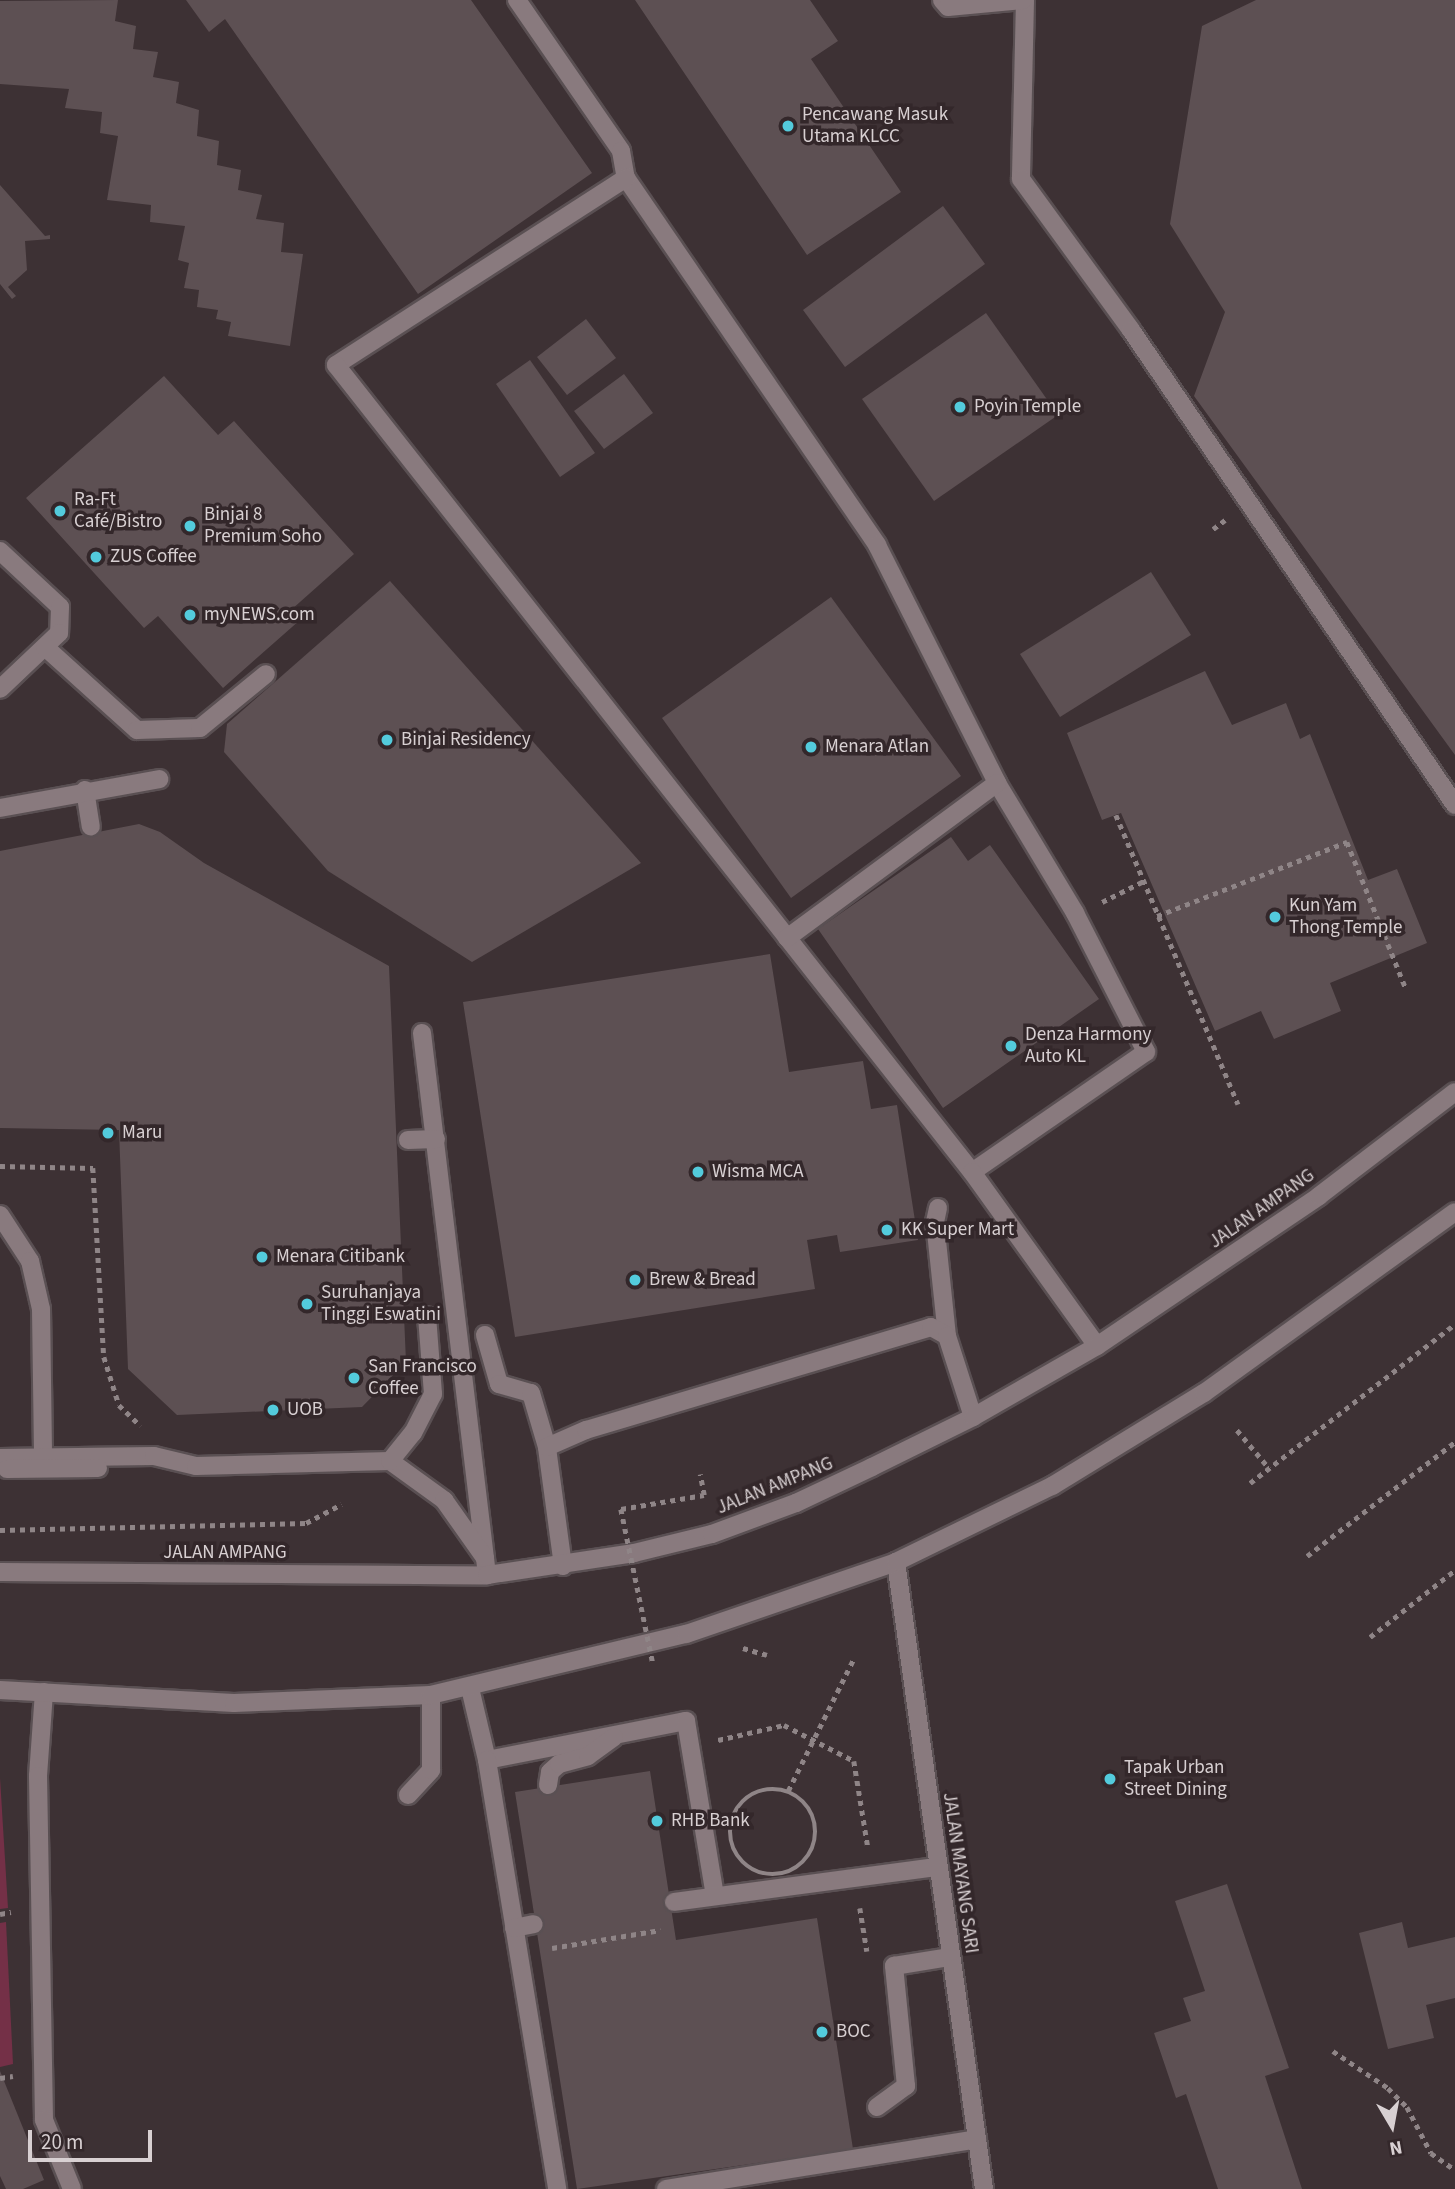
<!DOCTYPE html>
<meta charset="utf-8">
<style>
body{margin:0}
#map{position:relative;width:1455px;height:2189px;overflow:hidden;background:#3d3134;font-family:"Source Sans 3",sans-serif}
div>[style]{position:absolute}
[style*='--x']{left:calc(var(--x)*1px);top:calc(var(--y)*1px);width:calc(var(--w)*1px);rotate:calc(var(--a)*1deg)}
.green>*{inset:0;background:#743047}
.building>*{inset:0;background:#5d5053}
.path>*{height:4.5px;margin-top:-2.25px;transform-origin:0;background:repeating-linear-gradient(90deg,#8f8587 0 5px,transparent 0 10px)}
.path>.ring{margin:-2.25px;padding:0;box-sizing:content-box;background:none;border:4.5px solid #8f8587;border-radius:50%}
.roads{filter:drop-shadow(2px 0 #5a5053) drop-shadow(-2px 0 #5a5053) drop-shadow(0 2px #5a5053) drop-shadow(0 -2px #5a5053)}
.lane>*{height:18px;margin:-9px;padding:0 9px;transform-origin:9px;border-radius:9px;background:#897a7e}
.street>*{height:18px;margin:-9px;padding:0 9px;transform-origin:9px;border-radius:9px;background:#897a7e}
.secondary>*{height:18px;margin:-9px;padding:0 9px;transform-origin:9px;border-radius:9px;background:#897a7e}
.path-bridge>*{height:4.5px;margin-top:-2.25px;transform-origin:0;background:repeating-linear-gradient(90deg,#8f8587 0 5px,transparent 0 10px)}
.dots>*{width:19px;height:19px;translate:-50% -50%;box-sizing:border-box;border:4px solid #33272a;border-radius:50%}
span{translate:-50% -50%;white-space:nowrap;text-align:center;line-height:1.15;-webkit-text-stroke:7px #33272a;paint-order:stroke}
.poi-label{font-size:19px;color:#d8d0d2}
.left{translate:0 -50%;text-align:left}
.street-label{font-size:19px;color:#d8d0d2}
.north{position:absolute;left:1357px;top:2091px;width:70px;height:70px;-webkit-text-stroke:5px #33272a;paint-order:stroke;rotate:170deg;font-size:19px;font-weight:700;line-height:28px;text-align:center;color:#d8d0d2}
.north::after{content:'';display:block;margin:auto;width:24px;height:32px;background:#d8d0d2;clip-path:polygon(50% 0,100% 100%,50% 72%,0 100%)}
.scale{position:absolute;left:28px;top:2130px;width:124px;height:32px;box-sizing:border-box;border:4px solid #d8d0d2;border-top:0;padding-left:9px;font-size:21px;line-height:24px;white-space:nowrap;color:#d8d0d2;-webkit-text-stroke:5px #33272a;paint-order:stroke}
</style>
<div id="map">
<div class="green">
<i style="clip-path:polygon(0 1778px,8px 1908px,0 1909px)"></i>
<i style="clip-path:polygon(6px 1922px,13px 2064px,0 2067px,0 1923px)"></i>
</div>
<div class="building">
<i style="clip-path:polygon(118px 0,115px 21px,136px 26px,133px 49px,158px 52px,153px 77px,179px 82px,176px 103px,199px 110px,197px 136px,219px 141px,217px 165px,241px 170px,238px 190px,262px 195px,256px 219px,284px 223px,281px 252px,303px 254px,290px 346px,228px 336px,231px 322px,216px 319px,218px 310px,197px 307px,199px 290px,184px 288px,189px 263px,178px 260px,185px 226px,150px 222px,151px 205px,107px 200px,118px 136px,100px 133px,102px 112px,65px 108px,69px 89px,0 84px,0 1px)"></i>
<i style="clip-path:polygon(186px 0,471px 0,592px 173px,418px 294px,225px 19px,209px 32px)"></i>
<i style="clip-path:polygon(635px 0,810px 0,838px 41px,811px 59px,901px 192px,807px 255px)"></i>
<i style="clip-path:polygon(1256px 0,1455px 0,1455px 755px,1194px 396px,1225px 312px,1170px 224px,1202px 26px)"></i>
<i style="clip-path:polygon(0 185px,45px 236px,50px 235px,50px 239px,25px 241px,27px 270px,8px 287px,16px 296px,12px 299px,0 284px)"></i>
<i style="clip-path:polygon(943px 206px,985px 264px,845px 367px,803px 310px)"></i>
<i style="clip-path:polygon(986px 313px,1058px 415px,934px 501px,862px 399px)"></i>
<i style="clip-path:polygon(586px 319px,616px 358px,567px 395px,537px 357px)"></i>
<i style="clip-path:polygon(530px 360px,595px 453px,560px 477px,496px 384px)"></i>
<i style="clip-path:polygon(624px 374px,653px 413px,604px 449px,574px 411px)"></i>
<i style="clip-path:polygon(164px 376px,218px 435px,234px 421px,354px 554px,291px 610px,300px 620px,223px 688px,158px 616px,144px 628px,26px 498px)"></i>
<i style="clip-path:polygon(1151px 572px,1191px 635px,1060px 717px,1020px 654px)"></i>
<i style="clip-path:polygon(390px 581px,641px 863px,472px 962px,328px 871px,224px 752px,227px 724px)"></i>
<i style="clip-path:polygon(831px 597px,961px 776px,791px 898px,662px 718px)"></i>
<i style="clip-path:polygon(1205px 671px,1232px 725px,1286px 703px,1300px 739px,1310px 734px,1368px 880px,1397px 869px,1427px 943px,1330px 983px,1341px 1011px,1274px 1039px,1261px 1011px,1215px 1031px,1121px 813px,1102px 820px,1067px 733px)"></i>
<i style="clip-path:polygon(139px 824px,160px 832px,204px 863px,389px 966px,406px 1362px,362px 1407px,177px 1415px,128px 1369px,119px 1130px,0 1128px,0 851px)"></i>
<i style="clip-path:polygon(951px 837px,968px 861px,990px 845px,1099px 999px,943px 1108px,818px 929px)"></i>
<i style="clip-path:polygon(770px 954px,789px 1072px,863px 1061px,871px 1109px,897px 1105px,918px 1240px,840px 1252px,837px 1235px,807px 1240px,815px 1289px,515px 1337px,463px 1002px)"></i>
<i style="clip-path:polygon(650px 1771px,676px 1940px,817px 1918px,853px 2149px,577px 2189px,515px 1792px)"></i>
<i style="clip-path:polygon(1227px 1884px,1289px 2068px,1265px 2076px,1302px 2189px,1218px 2189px,1186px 2094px,1176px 2098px,1154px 2033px,1191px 2021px,1183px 1998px,1205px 1991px,1175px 1901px)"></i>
<i style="clip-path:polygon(1402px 1922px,1408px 1948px,1455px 1937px,1455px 1998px,1426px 2005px,1434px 2038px,1388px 2049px,1359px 1933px)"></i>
<i style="clip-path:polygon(0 2071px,44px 2180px,23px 2189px,6px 2189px,0 2176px)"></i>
</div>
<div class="path">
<i style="--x:1213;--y:529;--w:15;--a:-37"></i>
<i style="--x:1116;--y:815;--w:314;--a:67.1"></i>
<i style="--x:1102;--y:902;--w:45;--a:-26.6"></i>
<i style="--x:1157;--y:916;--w:204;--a:-21.3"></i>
<i style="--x:1347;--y:842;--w:158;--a:68.1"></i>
<i style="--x:0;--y:1166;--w:93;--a:1.2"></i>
<i style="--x:93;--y:1168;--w:189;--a:86.7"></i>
<i style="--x:104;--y:1357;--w:50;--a:72.6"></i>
<i style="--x:119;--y:1405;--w:30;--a:44"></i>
<i style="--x:1237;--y:1430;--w:50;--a:49.9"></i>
<i style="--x:1250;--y:1483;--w:259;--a:-37.8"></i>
<i style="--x:621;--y:1509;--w:84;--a:-9.6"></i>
<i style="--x:704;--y:1495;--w:21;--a:-101"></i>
<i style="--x:0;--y:1530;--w:306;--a:-1.3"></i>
<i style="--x:306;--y:1523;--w:40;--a:-28"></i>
<i style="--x:1307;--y:1556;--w:187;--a:-37.6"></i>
<i style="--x:1370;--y:1637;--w:108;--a:-38.2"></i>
<i style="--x:743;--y:1648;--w:25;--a:16"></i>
<i style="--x:718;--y:1740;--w:68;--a:-12.8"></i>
<i style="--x:784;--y:1725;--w:79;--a:27.2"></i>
<i style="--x:854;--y:1761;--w:87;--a:80.8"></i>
<i class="ring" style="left:730px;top:1789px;width:81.5px;height:81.5px"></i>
<i style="--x:788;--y:1791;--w:148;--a:-63.6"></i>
<i style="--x:860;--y:1908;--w:44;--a:80.8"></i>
<i style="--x:0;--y:1914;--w:11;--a:-10"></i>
<i style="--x:552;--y:1948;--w:110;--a:-9.4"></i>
<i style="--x:1333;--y:2051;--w:66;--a:33.9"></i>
<i style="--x:1388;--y:2088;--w:27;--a:45"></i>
<i style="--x:1407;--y:2107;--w:52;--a:62.4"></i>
<i style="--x:1431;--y:2153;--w:29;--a:35"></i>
<i style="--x:0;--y:2078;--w:13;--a:-9"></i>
</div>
<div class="roads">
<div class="lane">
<i style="--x:517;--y:0;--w:183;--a:55.4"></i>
<i style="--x:621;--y:151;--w:27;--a:80"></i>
<i style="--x:626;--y:178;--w:445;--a:55.6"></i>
<i style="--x:877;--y:545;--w:267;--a:63.2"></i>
<i style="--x:997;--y:783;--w:152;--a:59"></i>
<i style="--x:1075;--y:913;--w:156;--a:62.9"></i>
<i style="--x:1146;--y:1052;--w:211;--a:145.4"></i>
<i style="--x:1025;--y:0;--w:179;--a:91.3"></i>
<i style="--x:1021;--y:179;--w:187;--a:53.9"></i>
<i style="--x:1131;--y:330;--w:575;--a:55.7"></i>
<i style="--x:626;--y:178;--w:345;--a:147.2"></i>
<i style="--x:336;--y:365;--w:1027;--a:51.76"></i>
<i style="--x:972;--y:1172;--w:214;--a:54.3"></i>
<i style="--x:0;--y:551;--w:82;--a:43"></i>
<i style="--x:60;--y:607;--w:26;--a:92"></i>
<i style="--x:59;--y:633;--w:81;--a:136.5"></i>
<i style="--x:45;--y:647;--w:124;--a:42.1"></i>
<i style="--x:137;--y:730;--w:63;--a:-1.8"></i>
<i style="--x:200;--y:728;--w:85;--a:-39.3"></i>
<i style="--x:85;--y:790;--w:37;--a:81"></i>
<i style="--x:0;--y:808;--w:162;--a:-10.3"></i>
<i style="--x:787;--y:938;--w:261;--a:-36.4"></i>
<i style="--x:422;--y:1033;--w:546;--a:83.16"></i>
<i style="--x:408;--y:1140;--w:28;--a:-2"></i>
<i style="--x:938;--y:1208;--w:14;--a:102"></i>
<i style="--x:935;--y:1222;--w:115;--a:84"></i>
<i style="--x:0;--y:1215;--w:55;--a:56.9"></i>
<i style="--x:30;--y:1261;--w:49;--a:77.1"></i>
<i style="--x:41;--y:1309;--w:147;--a:89.2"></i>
<i style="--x:485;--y:1335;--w:51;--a:74.1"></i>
<i style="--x:499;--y:1384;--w:33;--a:16"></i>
<i style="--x:531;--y:1393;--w:56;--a:73.5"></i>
<i style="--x:0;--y:1458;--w:154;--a:-0.7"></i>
<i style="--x:154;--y:1456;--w:43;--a:13.4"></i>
<i style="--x:196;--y:1466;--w:194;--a:-1.5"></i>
<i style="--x:390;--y:1461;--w:67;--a:35.8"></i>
<i style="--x:444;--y:1500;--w:71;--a:54.7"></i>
<i style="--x:390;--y:1461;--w:36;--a:-51"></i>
<i style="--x:413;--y:1433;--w:44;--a:-62.9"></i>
<i style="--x:433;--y:1394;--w:78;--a:-94.4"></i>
<i style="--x:7;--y:1469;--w:91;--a:-0.6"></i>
<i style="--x:563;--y:1566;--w:120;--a:-97.7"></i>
<i style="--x:547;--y:1447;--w:43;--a:-23.6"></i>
<i style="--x:586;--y:1430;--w:360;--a:-16.6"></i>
<i style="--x:931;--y:1327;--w:18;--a:29"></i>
<i style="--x:947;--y:1336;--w:85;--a:72.2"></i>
<i style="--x:470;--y:1688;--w:74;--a:76.7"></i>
<i style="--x:487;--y:1760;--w:203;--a:-11.1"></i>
<i style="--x:686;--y:1721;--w:177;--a:80.6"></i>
<i style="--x:44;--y:1692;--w:84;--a:94.1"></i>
<i style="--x:38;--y:1776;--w:344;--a:89"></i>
<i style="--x:44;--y:2120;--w:74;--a:67.9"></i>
<i style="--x:487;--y:1760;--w:435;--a:80.7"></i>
<i style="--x:548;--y:1785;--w:13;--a:-81"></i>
<i style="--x:550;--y:1772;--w:12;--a:-42"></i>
<i style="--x:559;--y:1764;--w:30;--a:-15"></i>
<i style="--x:588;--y:1756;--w:32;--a:-36"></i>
<i style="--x:408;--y:1795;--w:34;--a:-47"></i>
<i style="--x:431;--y:1770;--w:75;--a:-90"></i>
<i style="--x:674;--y:1902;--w:265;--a:-7.6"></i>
<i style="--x:514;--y:1928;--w:20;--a:-11"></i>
<i style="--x:877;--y:2107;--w:36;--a:-36"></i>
<i style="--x:906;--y:2086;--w:121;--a:-95.7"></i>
<i style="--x:894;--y:1966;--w:57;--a:-9.1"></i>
<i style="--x:666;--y:2189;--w:315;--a:-9.1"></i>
</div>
<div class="street">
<i style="--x:942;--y:0;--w:9;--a:49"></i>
<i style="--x:948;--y:7;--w:75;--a:-5.3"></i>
<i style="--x:896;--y:1562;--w:633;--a:82.01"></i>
</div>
<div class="secondary">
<i style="--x:0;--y:1572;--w:487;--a:0.4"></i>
<i style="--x:487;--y:1575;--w:149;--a:-8.5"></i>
<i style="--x:634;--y:1553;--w:80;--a:-13.7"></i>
<i style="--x:712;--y:1534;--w:90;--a:-20.3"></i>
<i style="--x:796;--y:1503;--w:84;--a:-25.3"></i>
<i style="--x:872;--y:1467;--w:113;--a:-26.3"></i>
<i style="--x:973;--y:1417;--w:143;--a:-29.8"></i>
<i style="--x:1097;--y:1346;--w:268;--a:-34"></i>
<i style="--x:1319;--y:1196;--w:171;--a:-37.4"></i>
<i style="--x:0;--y:1690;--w:234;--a:3.2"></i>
<i style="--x:234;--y:1703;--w:197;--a:-2.3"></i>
<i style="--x:431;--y:1695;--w:262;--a:-13.5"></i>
<i style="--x:686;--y:1634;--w:222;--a:-18.9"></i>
<i style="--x:896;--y:1562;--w:174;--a:-26"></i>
<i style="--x:1052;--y:1486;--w:178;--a:-31.5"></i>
<i style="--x:1204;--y:1393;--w:309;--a:-35.8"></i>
</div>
</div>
<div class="path-bridge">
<i style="--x:621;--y:1509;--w:158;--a:78.3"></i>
</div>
<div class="dots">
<i style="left:788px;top:126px;background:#53cbdc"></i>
<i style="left:960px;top:407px;background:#53cbdc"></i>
<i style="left:60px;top:511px;background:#53cbdc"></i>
<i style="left:190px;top:526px;background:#53cbdc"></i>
<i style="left:96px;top:557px;background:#53cbdc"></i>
<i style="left:190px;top:615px;background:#53cbdc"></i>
<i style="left:387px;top:740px;background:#53cbdc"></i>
<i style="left:811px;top:747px;background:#53cbdc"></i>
<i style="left:1275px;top:917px;background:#53cbdc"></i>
<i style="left:1011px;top:1046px;background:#53cbdc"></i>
<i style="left:108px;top:1133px;background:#53cbdc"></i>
<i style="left:698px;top:1172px;background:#53cbdc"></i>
<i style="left:887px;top:1230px;background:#53cbdc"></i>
<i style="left:262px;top:1257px;background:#53cbdc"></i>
<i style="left:635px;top:1280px;background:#53cbdc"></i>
<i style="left:307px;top:1304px;background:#53cbdc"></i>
<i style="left:354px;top:1378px;background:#53cbdc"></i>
<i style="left:273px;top:1410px;background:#53cbdc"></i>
<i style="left:1110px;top:1779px;background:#53cbdc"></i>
<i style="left:657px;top:1821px;background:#53cbdc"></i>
<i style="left:822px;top:2032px;background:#53cbdc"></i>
</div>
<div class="poi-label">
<span class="left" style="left:802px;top:126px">Pencawang Masuk<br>Utama KLCC</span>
<span class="left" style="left:974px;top:407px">Poyin Temple</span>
<span class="left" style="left:74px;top:511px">Ra-Ft<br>Café/Bistro</span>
<span class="left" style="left:204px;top:526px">Binjai 8<br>Premium Soho</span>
<span class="left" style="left:110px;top:557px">ZUS Coffee</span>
<span class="left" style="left:204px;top:615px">myNEWS.com</span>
<span class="left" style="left:401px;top:740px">Binjai Residency</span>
<span class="left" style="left:825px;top:747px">Menara Atlan</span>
<span class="left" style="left:1289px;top:917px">Kun Yam<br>Thong Temple</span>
<span class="left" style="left:1025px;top:1046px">Denza Harmony<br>Auto KL</span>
<span class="left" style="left:122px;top:1133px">Maru</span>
<span class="left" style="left:712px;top:1172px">Wisma MCA</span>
<span class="left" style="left:901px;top:1230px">KK Super Mart</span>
<span class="left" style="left:276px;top:1257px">Menara Citibank</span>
<span class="left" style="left:649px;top:1280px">Brew &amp; Bread</span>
<span class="left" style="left:321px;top:1304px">Suruhanjaya<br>Tinggi Eswatini</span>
<span class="left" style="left:368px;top:1378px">San Francisco<br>Coffee</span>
<span class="left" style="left:287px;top:1410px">UOB</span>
<span class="left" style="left:1124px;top:1779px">Tapak Urban<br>Street Dining</span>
<span class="left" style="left:671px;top:1821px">RHB Bank</span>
<span class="left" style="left:836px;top:2032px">BOC</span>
</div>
<div class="street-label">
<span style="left:1262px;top:1209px;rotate:-35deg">JALAN AMPANG</span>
<span style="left:775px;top:1486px;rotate:-22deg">JALAN AMPANG</span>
<span style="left:225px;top:1553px">JALAN AMPANG</span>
<span style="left:960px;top:1873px;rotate:82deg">JALAN MAYANG SARI</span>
</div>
<div class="north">N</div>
<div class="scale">20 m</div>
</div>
